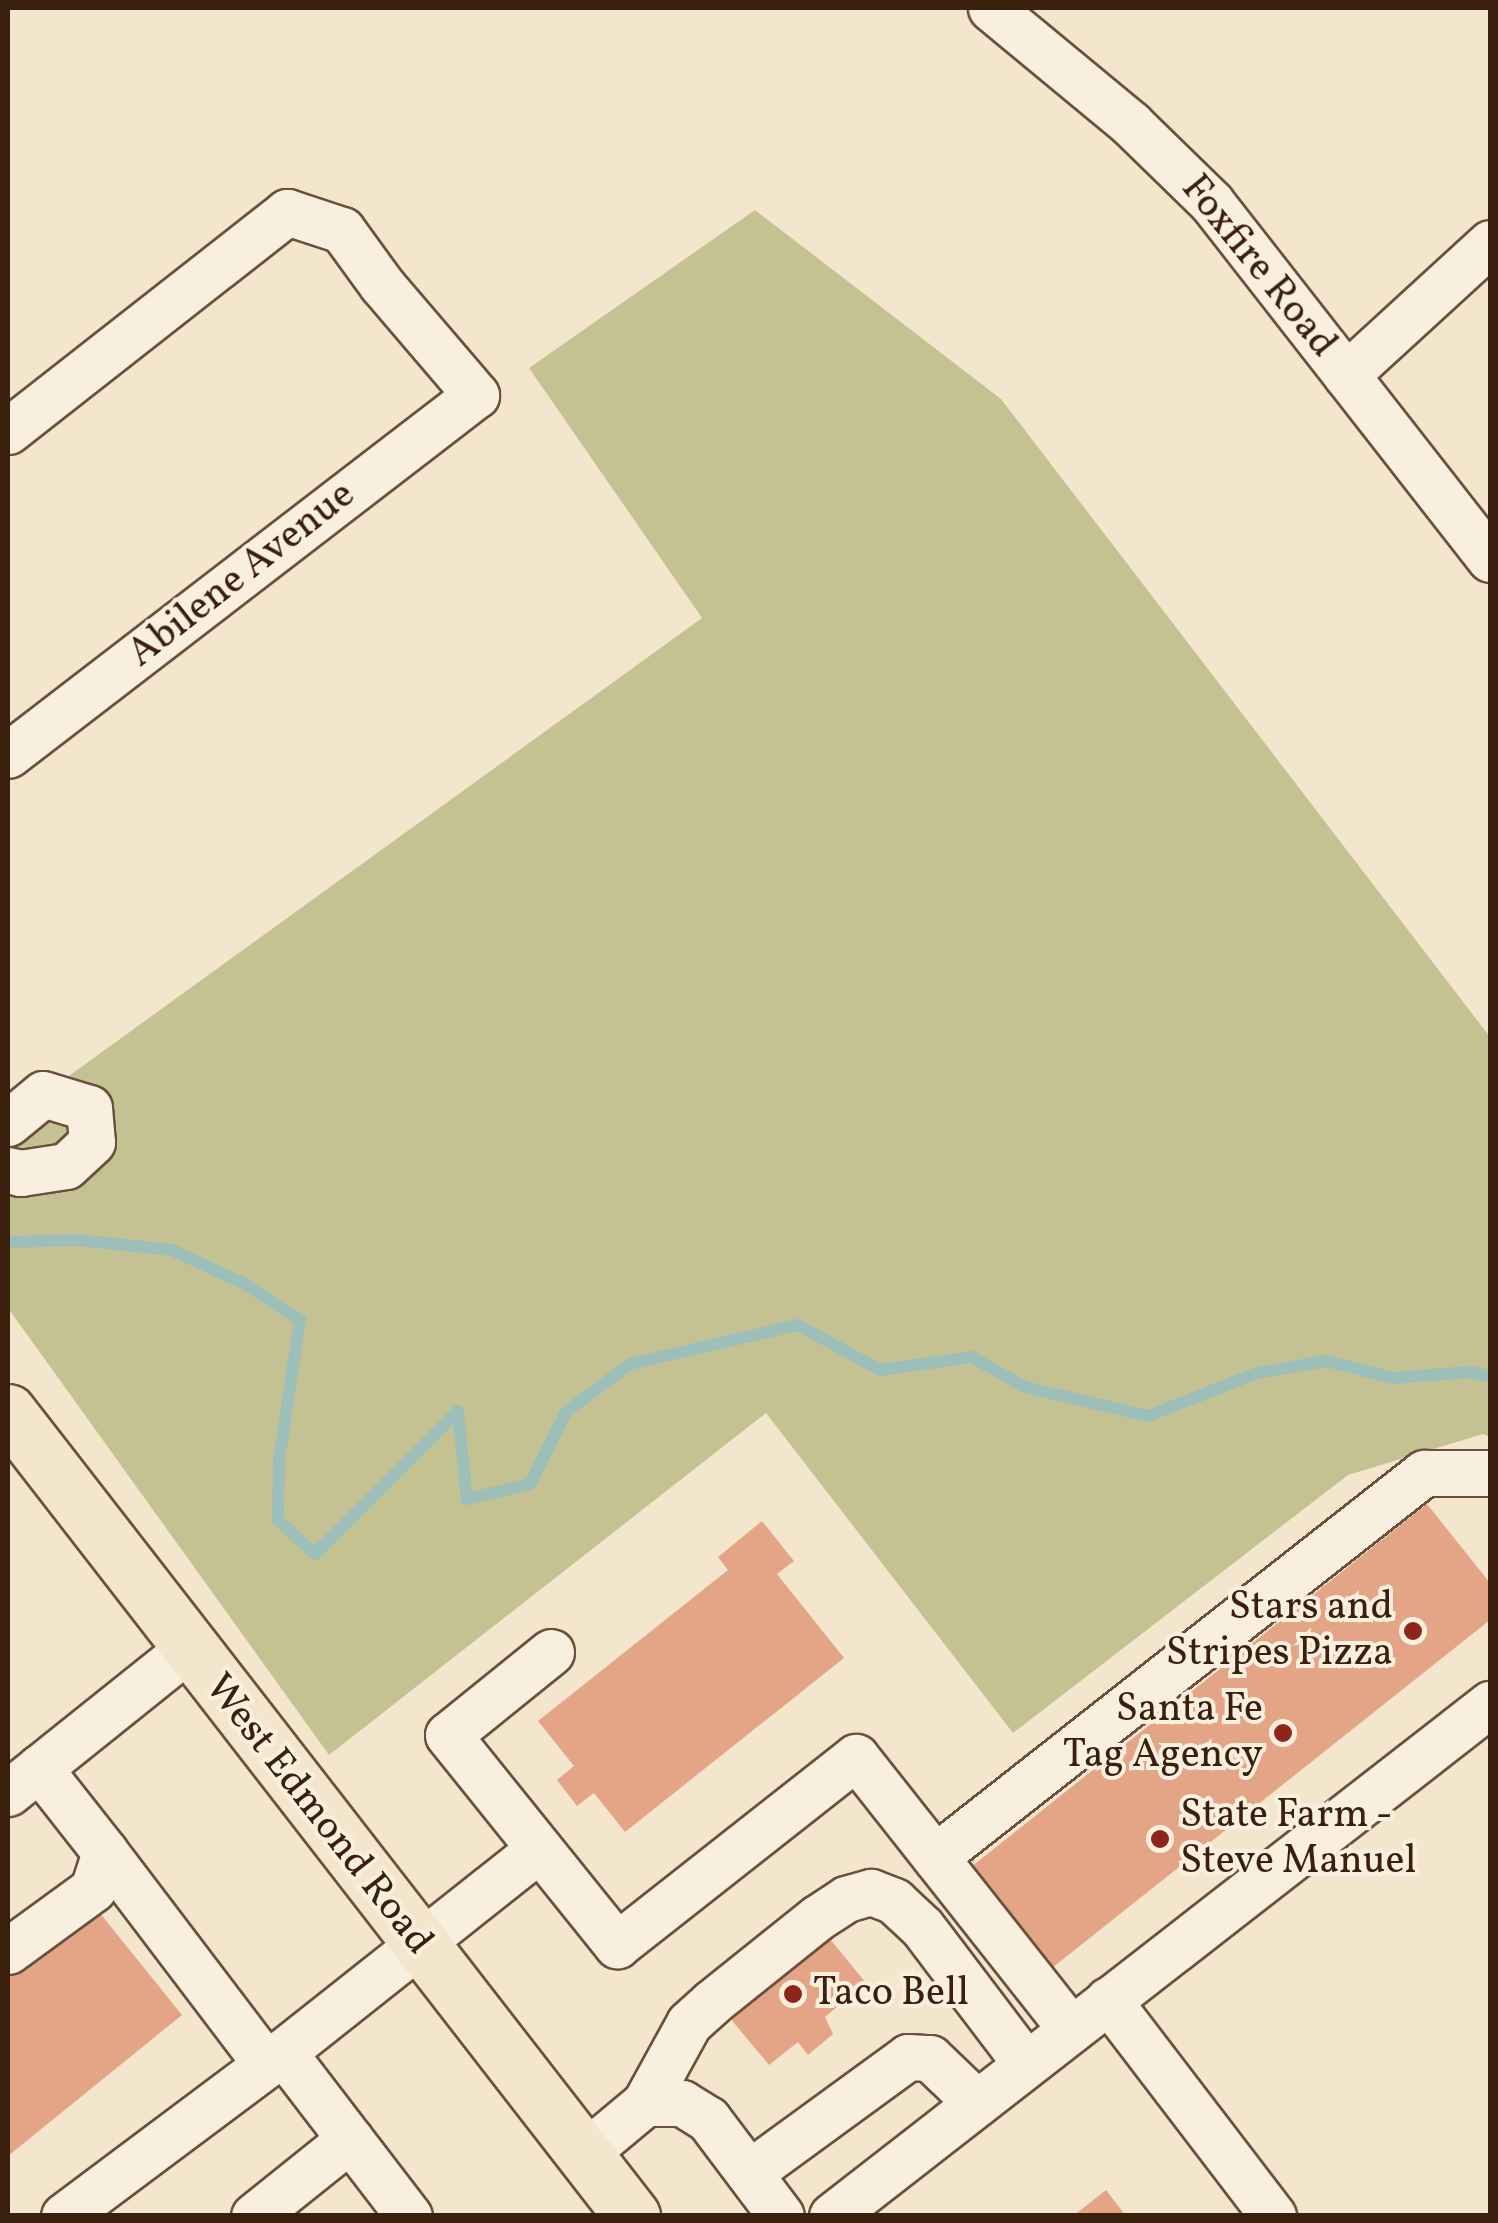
<!DOCTYPE html>
<style>
body{margin:0}
#map{position:relative;width:1498px;height:2223px;overflow:hidden;background:#f4e6cc;font-family:Vollkorn,serif}
div>[style]{position:absolute}
[style*='--x']{left:calc(var(--x)*1px);top:calc(var(--y)*1px);width:calc(var(--w)*1px);rotate:calc(var(--a)*1deg)}
.green>*{inset:0;background:#c4c292}
.stream>*{height:12px;margin:-6px;padding:0 6px;transform-origin:6px;border-radius:6px;background:#9cbfba}
.building>*{inset:0;background:#e4a587}
.roads{filter:drop-shadow(2px 0 #69513d) drop-shadow(-2px 0 #69513d) drop-shadow(0 2px #69513d) drop-shadow(0 -2px #69513d)}
.minor>*{height:45px;margin:-22.5px;padding:0 22.5px;transform-origin:22.5px;border-radius:22.5px;background:#f8efde}
.major>*{height:55px;margin:-27.5px;padding:0 27.5px;transform-origin:27.5px;border-radius:27.5px;background:#f4e6cc}
.dots>*{width:28px;height:28px;translate:-50% -50%;box-sizing:border-box;border:5px solid #f8efde;border-radius:50%}
span{translate:-50% -50%;white-space:nowrap;text-align:center;line-height:1.15;-webkit-text-stroke:8px #f8efde;paint-order:stroke}
.street-label{font-size:40px;color:#3b1f0d}
.poi-label{font-size:40px;color:#3b1f0d}
.right{translate:-100% -50%;text-align:right}
.left{translate:0 -50%;text-align:left}
.frame{position:absolute;inset:0;border:10px solid #3b1f0d;pointer-events:none}
</style>
<div id="map">
<div class="green">
<i style="clip-path:polygon(755px 210px,1001px 399px,1490px 1037px,1490px 1437px,1483px 1434px,1348px 1475px,1013px 1733px,766px 1413px,329px 1755px,8px 1308px,8px 1120px,702px 618px,529px 368px)"></i>
</div>
<div class="stream">
<i style="--x:8;--y:1242;--w:69;--a:-1.7"></i>
<i style="--x:77;--y:1240;--w:96;--a:6"></i>
<i style="--x:172;--y:1250;--w:81;--a:25"></i>
<i style="--x:245;--y:1284;--w:66;--a:33.2"></i>
<i style="--x:300;--y:1320;--w:142;--a:98.5"></i>
<i style="--x:279;--y:1460;--w:60;--a:91"></i>
<i style="--x:278;--y:1520;--w:50;--a:42.6"></i>
<i style="--x:315;--y:1554;--w:202;--a:-45"></i>
<i style="--x:458;--y:1411;--w:88;--a:84.2"></i>
<i style="--x:467;--y:1499;--w:65;--a:-13.4"></i>
<i style="--x:530;--y:1484;--w:80;--a:-63.4"></i>
<i style="--x:566;--y:1412;--w:80;--a:-36.9"></i>
<i style="--x:630;--y:1364;--w:172;--a:-13.1"></i>
<i style="--x:798;--y:1325;--w:94;--a:28.8"></i>
<i style="--x:880;--y:1370;--w:93;--a:-8"></i>
<i style="--x:972;--y:1357;--w:61;--a:29.5"></i>
<i style="--x:1025;--y:1387;--w:126;--a:13.3"></i>
<i style="--x:1148;--y:1416;--w:117;--a:-21.5"></i>
<i style="--x:1257;--y:1373;--w:70;--a:-9.9"></i>
<i style="--x:1326;--y:1361;--w:69;--a:14.2"></i>
<i style="--x:1393;--y:1378;--w:77;--a:-4.5"></i>
<i style="--x:1470;--y:1372;--w:20;--a:11"></i>
</div>
<div class="building">
<i style="clip-path:polygon(1427px 1504px,1490px 1583px,1490px 1620px,1052px 1968px,971px 1867px)"></i>
<i style="clip-path:polygon(762px 1521px,794px 1561px,777px 1574px,844px 1658px,625px 1832px,594px 1793px,577px 1806px,557px 1780px,574px 1766px,538px 1721px,728px 1570px,718px 1557px)"></i>
<i style="clip-path:polygon(95px 1907px,182px 2015px,8px 2156px,8px 1977px)"></i>
<i style="clip-path:polygon(825px 1933px,866px 1983px,825px 2017px,833px 2034px,808px 2055px,798px 2042px,769px 2065px,719px 2005px)"></i>
<i style="clip-path:polygon(1106px 2190px,1126px 2216px,1073px 2216px)"></i>
</div>
<div class="roads">
<div class="minor">
<i style="--x:991;--y:8;--w:182;--a:39.6"></i>
<i style="--x:1131;--y:124;--w:112;--a:44.3"></i>
<i style="--x:1211;--y:202;--w:453;--a:52"></i>
<i style="--x:1346;--y:375;--w:195;--a:-42.5"></i>
<i style="--x:8;--y:431;--w:355;--a:-38.1"></i>
<i style="--x:287;--y:212;--w:58;--a:18.1"></i>
<i style="--x:342;--y:230;--w:68;--a:54"></i>
<i style="--x:382;--y:285;--w:145;--a:49.5"></i>
<i style="--x:476;--y:395;--w:590;--a:142.43"></i>
<i style="--x:8;--y:1123;--w:45;--a:-39.6"></i>
<i style="--x:43;--y:1094;--w:48;--a:16.9"></i>
<i style="--x:89;--y:1108;--w:34;--a:85"></i>
<i style="--x:92;--y:1142;--w:35;--a:137"></i>
<i style="--x:66;--y:1166;--w:46;--a:171.2"></i>
<i style="--x:21;--y:1173;--w:13;--a:-167"></i>
<i style="--x:551;--y:1652;--w:132;--a:141.1"></i>
<i style="--x:448;--y:1735;--w:270;--a:51.2"></i>
<i style="--x:617;--y:1945;--w:304;--a:-38.2"></i>
<i style="--x:856;--y:1757;--w:347;--a:51.7"></i>
<i style="--x:8;--y:1793;--w:231;--a:-38.7"></i>
<i style="--x:105;--y:1852;--w:266;--a:52.8"></i>
<i style="--x:935;--y:1857;--w:622;--a:-38.14"></i>
<i style="--x:1424;--y:1473;--w:66;--a:0"></i>
<i style="--x:8;--y:1951;--w:105;--a:-36.1"></i>
<i style="--x:93;--y:1889;--w:39;--a:-72"></i>
<i style="--x:105;--y:1852;--w:107;--a:-128.2"></i>
<i style="--x:1108;--y:2000;--w:272;--a:52.6"></i>
<i style="--x:283;--y:2052;--w:207;--a:52.5"></i>
<i style="--x:645;--y:2103;--w:37;--a:0"></i>
<i style="--x:682;--y:2103;--w:31;--a:32"></i>
<i style="--x:708;--y:2119;--w:121;--a:53"></i>
<i style="--x:584;--y:2154;--w:80;--a:-39.9"></i>
<i style="--x:645;--y:2103;--w:91;--a:-61.2"></i>
<i style="--x:689;--y:2023;--w:30;--a:-42"></i>
<i style="--x:711;--y:2003;--w:136;--a:-38.7"></i>
<i style="--x:817;--y:1918;--w:35;--a:-33"></i>
<i style="--x:846;--y:1899;--w:26;--a:-16"></i>
<i style="--x:871;--y:1892;--w:25;--a:21"></i>
<i style="--x:894;--y:1901;--w:38;--a:43"></i>
<i style="--x:922;--y:1927;--w:172;--a:52.8"></i>
<i style="--x:749;--y:2173;--w:197;--a:-36.1"></i>
<i style="--x:908;--y:2057;--w:22;--a:3"></i>
<i style="--x:930;--y:2058;--w:65;--a:43.8"></i>
<i style="--x:64;--y:2216;--w:274;--a:-36.8"></i>
<i style="--x:283;--y:2052;--w:327;--a:-38.4"></i>
<i style="--x:254;--y:2216;--w:123;--a:-38.7"></i>
<i style="--x:832;--y:2216;--w:834;--a:-37.89"></i>
</div>
<div class="major">
<i style="--x:8;--y:1412;--w:1018;--a:52.18"></i>
</div>
</div>
<div class="dots">
<i style="left:1413px;top:1631px;background:#8f2418"></i>
<i style="left:1283px;top:1733px;background:#8f2418"></i>
<i style="left:1160px;top:1839px;background:#8f2418"></i>
<i style="left:793px;top:1994px;background:#8f2418"></i>
</div>
<div class="street-label">
<span style="left:1258px;top:267px;rotate:51deg">Foxfire Road</span>
<span style="left:242px;top:575px;rotate:-38deg">Abilene Avenue</span>
<span style="left:318px;top:1815px;rotate:52deg">West Edmond Road</span>
</div>
<div class="poi-label">
<span class="right" style="left:1393px;top:1631px">Stars and<br>Stripes Pizza</span>
<span class="right" style="left:1263px;top:1733px">Santa Fe<br>Tag Agency</span>
<span class="left" style="left:1180px;top:1839px">State Farm -<br>Steve Manuel</span>
<span class="left" style="left:813px;top:1994px">Taco Bell</span>
</div>
<div class="frame"></div>
</div>
